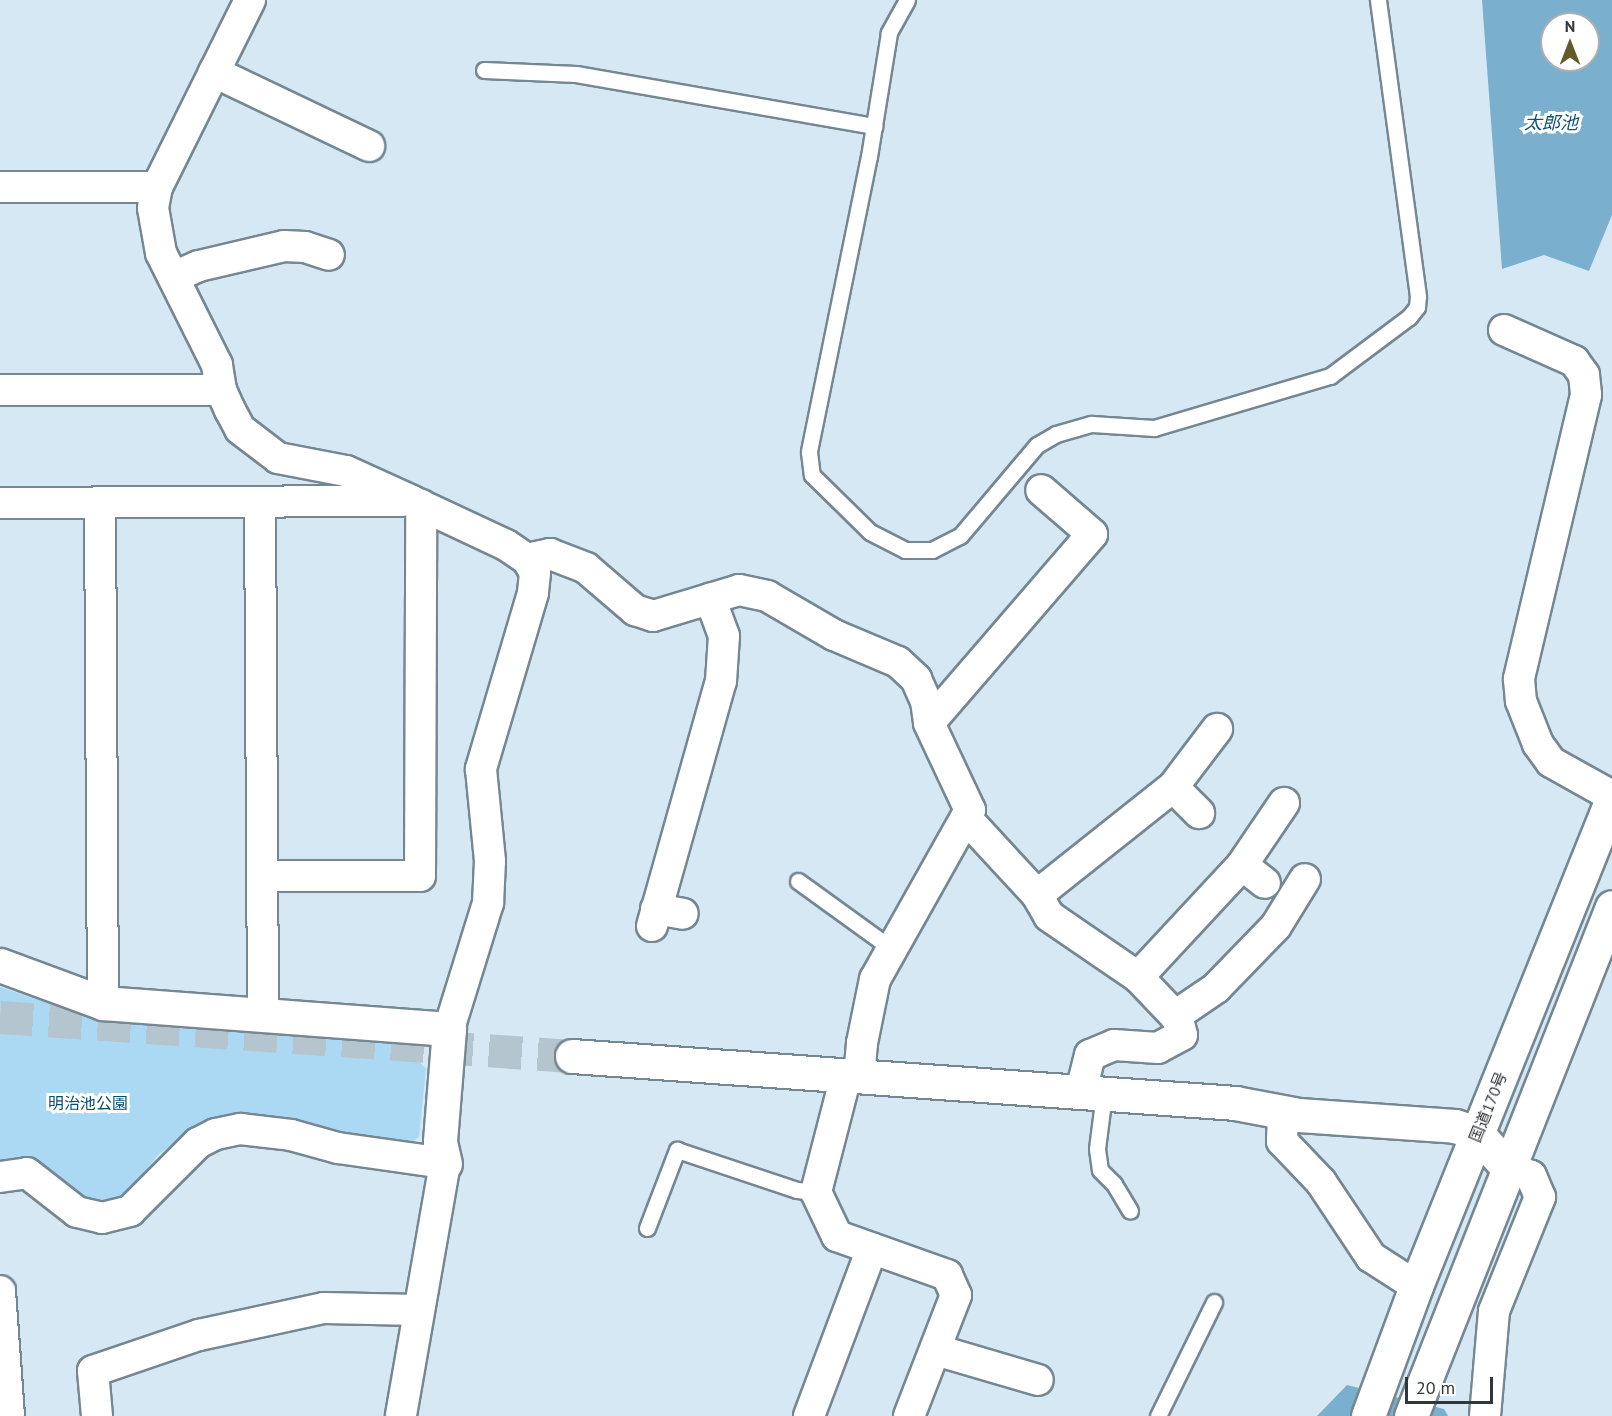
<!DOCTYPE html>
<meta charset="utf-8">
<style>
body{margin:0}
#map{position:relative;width:1612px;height:1416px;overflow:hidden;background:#d5e8f4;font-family:"PT Sans","Noto Sans JP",sans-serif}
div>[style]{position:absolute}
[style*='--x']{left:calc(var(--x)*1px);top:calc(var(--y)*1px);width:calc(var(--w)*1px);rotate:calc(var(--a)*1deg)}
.green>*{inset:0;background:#abd9f4}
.water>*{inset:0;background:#7aafce}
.tertiary-tunnel>*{height:33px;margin-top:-16.5px;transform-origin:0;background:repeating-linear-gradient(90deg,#b4c5cf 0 33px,transparent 0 49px)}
.roads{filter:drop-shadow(2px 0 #758791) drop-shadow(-2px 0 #758791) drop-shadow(0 2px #758791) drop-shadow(0 -2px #758791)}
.service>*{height:15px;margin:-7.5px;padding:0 7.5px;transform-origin:7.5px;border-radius:7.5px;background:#fff}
.minor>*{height:30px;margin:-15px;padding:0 15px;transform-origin:15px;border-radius:15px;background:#fff}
.tertiary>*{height:33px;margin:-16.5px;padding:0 16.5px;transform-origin:16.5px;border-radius:16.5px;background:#fff}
.trunk>*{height:33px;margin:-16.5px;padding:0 16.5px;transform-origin:16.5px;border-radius:16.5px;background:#fff}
span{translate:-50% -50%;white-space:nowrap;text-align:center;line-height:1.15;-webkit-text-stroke:6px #fff;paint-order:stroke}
.park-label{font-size:16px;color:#044c6b}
.street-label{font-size:16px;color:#30373c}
.water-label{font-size:18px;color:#125474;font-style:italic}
.north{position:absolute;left:1540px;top:12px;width:60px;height:60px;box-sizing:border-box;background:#fff;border:2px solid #acafb1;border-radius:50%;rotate:0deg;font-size:16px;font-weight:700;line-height:24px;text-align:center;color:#30373c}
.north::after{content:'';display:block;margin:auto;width:21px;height:27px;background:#605b27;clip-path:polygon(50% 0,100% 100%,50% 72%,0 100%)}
.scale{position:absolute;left:1405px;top:1377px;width:88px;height:27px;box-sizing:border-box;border:3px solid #30373c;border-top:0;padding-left:8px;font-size:18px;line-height:21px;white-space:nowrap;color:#30373c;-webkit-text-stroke:4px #fff;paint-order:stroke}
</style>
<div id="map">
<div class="green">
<i style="clip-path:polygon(0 987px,91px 1018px,404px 1044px,426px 1069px,419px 1137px,408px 1144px,248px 1115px,211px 1117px,159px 1154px,135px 1184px,112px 1202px,88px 1199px,76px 1191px,0 1165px)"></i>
</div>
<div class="water">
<i style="clip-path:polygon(evenodd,1482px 0,1612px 0,1612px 215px,1589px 271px,1544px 255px,1502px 269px,1482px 0,1552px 24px,1588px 24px,1588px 60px,1552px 60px,1552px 24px)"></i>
<i style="clip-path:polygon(1347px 1385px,1444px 1409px,1448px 1416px,1317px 1416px)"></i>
</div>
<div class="tertiary-tunnel">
<i style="--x:0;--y:1017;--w:573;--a:3.9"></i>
</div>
<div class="roads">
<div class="service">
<i style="--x:907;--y:0;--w:38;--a:119"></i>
<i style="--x:889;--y:33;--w:125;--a:99.2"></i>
<i style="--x:869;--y:156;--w:302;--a:101.5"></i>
<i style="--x:809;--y:452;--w:23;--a:83"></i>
<i style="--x:812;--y:475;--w:81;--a:44.5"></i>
<i style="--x:870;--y:532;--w:39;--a:27"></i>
<i style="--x:905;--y:550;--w:27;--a:0"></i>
<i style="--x:932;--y:550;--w:31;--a:-27"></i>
<i style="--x:960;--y:536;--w:119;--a:-49.8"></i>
<i style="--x:1037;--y:445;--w:22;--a:-30"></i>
<i style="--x:1056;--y:434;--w:37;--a:-16"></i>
<i style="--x:1092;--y:424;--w:62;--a:3.7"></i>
<i style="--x:1154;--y:428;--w:184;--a:-16.5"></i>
<i style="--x:1330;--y:376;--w:99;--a:-36.8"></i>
<i style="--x:1409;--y:317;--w:13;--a:-51"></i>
<i style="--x:1417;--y:307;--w:11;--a:-85"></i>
<i style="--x:1418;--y:296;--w:299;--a:-97.7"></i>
<i style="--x:484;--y:70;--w:92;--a:2.5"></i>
<i style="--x:576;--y:74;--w:303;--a:9.9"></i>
<i style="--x:798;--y:881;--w:116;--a:35.9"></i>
<i style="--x:1104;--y:1094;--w:55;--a:97.3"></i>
<i style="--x:1097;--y:1149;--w:21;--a:82"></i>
<i style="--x:1100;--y:1170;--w:20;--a:45"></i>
<i style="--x:1114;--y:1184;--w:31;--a:59"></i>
<i style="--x:647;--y:1228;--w:84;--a:-69"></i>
<i style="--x:677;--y:1150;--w:126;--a:18.4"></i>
<i style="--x:797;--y:1190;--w:19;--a:6"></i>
<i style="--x:1158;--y:1416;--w:127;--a:-63.8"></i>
</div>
<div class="minor">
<i style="--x:250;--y:0;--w:209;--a:116.4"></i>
<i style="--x:157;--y:187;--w:21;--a:101"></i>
<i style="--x:153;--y:208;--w:46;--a:79.9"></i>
<i style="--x:161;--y:253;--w:125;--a:63.4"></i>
<i style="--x:217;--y:365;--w:25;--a:81"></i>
<i style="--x:221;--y:390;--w:22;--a:66"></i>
<i style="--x:230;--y:410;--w:21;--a:62"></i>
<i style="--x:240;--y:429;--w:48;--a:37.3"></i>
<i style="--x:278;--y:458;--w:69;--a:10.8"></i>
<i style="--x:346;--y:471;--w:72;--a:24.4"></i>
<i style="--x:412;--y:501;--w:104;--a:25.1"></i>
<i style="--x:506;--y:545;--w:25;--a:34"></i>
<i style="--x:527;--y:559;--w:16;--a:60"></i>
<i style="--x:535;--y:573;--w:20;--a:96"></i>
<i style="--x:533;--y:593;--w:184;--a:106.5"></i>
<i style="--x:481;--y:769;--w:92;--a:84.4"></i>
<i style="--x:490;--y:861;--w:42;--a:92.7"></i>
<i style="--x:488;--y:903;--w:132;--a:107.2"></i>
<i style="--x:214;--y:72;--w:172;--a:25.5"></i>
<i style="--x:0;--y:187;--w:157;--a:0"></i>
<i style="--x:174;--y:277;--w:27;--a:-24"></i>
<i style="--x:199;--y:266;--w:87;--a:-13.2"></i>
<i style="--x:284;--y:246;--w:21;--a:3"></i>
<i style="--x:305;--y:247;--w:25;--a:18"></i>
<i style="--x:1504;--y:330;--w:77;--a:23.9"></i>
<i style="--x:1574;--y:361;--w:17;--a:54"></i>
<i style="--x:1584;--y:375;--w:20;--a:84"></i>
<i style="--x:1586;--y:395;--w:292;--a:103.3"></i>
<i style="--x:1519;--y:679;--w:22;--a:85"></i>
<i style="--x:1521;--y:701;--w:46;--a:68.4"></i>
<i style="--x:1538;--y:744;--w:22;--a:54"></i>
<i style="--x:1551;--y:762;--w:70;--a:29.1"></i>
<i style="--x:0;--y:390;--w:221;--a:0"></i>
<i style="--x:260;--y:502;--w:512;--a:89.66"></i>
<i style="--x:0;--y:503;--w:403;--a:-0.3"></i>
<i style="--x:100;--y:503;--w:500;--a:89.66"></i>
<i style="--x:527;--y:559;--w:24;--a:-12"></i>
<i style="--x:550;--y:554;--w:39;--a:21"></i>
<i style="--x:586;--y:568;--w:65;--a:40.6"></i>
<i style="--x:635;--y:610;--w:19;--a:18"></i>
<i style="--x:653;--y:616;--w:90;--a:-16.8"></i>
<i style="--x:739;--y:590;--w:29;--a:12"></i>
<i style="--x:767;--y:596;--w:78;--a:30.2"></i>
<i style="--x:834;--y:635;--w:69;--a:22.9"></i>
<i style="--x:898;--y:662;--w:25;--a:43"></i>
<i style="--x:916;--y:679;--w:24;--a:66"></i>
<i style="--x:926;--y:701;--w:22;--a:82"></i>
<i style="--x:929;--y:723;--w:96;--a:64.8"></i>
<i style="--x:970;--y:810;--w:194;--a:119.3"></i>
<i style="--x:875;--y:979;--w:65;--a:101.5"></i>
<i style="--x:862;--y:1043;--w:34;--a:95"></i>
<i style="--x:930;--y:722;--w:248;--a:-49.2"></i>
<i style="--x:1092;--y:534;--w:67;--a:-139.2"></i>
<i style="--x:1173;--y:787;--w:37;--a:45"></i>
<i style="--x:966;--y:818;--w:105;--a:47.3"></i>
<i style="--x:1037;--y:895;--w:24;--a:60"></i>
<i style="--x:1049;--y:916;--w:108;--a:34.4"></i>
<i style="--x:1138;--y:977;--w:58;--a:46.4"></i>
<i style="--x:1178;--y:1019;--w:16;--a:76"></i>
<i style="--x:1182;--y:1035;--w:27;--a:152"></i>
<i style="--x:1158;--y:1048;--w:44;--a:-176.1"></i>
<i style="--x:1114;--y:1045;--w:26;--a:157"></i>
<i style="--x:1090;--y:1055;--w:38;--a:104"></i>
<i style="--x:1242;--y:865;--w:29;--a:38"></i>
<i style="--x:262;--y:876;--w:158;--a:0"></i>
<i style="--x:420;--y:876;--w:371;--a:-89.8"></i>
<i style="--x:1037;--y:895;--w:174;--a:-38.5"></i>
<i style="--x:1173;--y:787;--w:73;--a:-52.8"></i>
<i style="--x:656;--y:909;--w:27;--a:10"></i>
<i style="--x:652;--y:926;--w:255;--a:-74.3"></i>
<i style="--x:721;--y:681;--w:45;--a:-86.2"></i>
<i style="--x:724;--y:636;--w:40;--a:-110.2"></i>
<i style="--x:1138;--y:977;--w:153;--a:-47.1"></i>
<i style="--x:1242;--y:865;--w:75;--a:-55.9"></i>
<i style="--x:1175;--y:1016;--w:50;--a:-34.3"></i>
<i style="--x:1216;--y:988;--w:86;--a:-45.9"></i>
<i style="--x:1276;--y:926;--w:55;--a:-58.3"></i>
<i style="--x:846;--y:1076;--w:120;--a:104.5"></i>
<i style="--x:816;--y:1192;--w:49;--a:64.5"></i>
<i style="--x:837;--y:1236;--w:117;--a:19.5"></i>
<i style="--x:947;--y:1275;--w:22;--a:66"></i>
<i style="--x:956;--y:1295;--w:130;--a:111.2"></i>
<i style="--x:1283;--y:1112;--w:29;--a:92"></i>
<i style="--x:1282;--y:1141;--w:57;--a:46.4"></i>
<i style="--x:1321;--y:1182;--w:90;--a:56.3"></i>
<i style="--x:1371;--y:1257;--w:54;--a:32.8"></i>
<i style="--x:0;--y:1177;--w:27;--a:-8"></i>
<i style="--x:27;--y:1173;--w:63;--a:38"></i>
<i style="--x:77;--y:1212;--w:26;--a:13"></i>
<i style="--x:102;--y:1218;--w:29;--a:-14"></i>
<i style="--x:130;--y:1211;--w:96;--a:-45"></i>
<i style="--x:198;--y:1143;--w:20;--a:-27"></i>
<i style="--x:216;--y:1134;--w:25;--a:-12"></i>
<i style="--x:240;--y:1129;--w:51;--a:6.7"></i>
<i style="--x:291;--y:1135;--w:49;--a:15.5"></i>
<i style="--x:338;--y:1148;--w:108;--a:8"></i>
<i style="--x:445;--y:1163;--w:257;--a:99.9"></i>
<i style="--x:0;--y:1291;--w:125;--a:85.9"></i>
<i style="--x:936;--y:1350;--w:106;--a:16.4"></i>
<i style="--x:97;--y:1416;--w:45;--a:-95.1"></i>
<i style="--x:93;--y:1371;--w:112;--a:-18.8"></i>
<i style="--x:199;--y:1335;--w:128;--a:-12.2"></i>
<i style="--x:324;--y:1308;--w:94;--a:1.2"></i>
<i style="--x:809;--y:1416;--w:179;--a:-69.4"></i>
<i style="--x:1485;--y:1416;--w:105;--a:-85.1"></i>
<i style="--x:1494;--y:1311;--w:123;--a:-68"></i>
<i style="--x:1540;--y:1197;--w:23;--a:-113"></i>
<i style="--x:1531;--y:1176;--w:24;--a:-161"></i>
</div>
<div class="tertiary">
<i style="--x:0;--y:965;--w:110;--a:20.3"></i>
<i style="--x:103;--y:1003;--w:347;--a:4.3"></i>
<i style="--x:449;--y:1029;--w:113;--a:94.6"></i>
<i style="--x:440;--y:1142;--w:22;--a:77"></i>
<i style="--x:572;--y:1056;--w:665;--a:4.05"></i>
<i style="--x:1235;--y:1103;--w:65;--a:10.6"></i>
<i style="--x:1299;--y:1115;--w:156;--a:4"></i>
<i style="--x:1455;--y:1126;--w:23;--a:18"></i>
<i style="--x:1477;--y:1133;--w:47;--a:48.5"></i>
</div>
<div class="trunk">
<i style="--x:1368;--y:1416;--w:139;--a:-69.7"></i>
<i style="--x:1416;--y:1286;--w:525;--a:-68.08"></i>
<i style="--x:1411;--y:1416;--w:547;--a:-68.45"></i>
</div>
</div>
<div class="park-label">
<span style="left:88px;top:1103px">明治池公園</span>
</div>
<div class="street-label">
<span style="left:1488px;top:1107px;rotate:-68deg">国道170号</span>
</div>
<div class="water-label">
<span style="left:1551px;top:123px">太郎池</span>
</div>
<div class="north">N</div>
<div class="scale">20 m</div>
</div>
